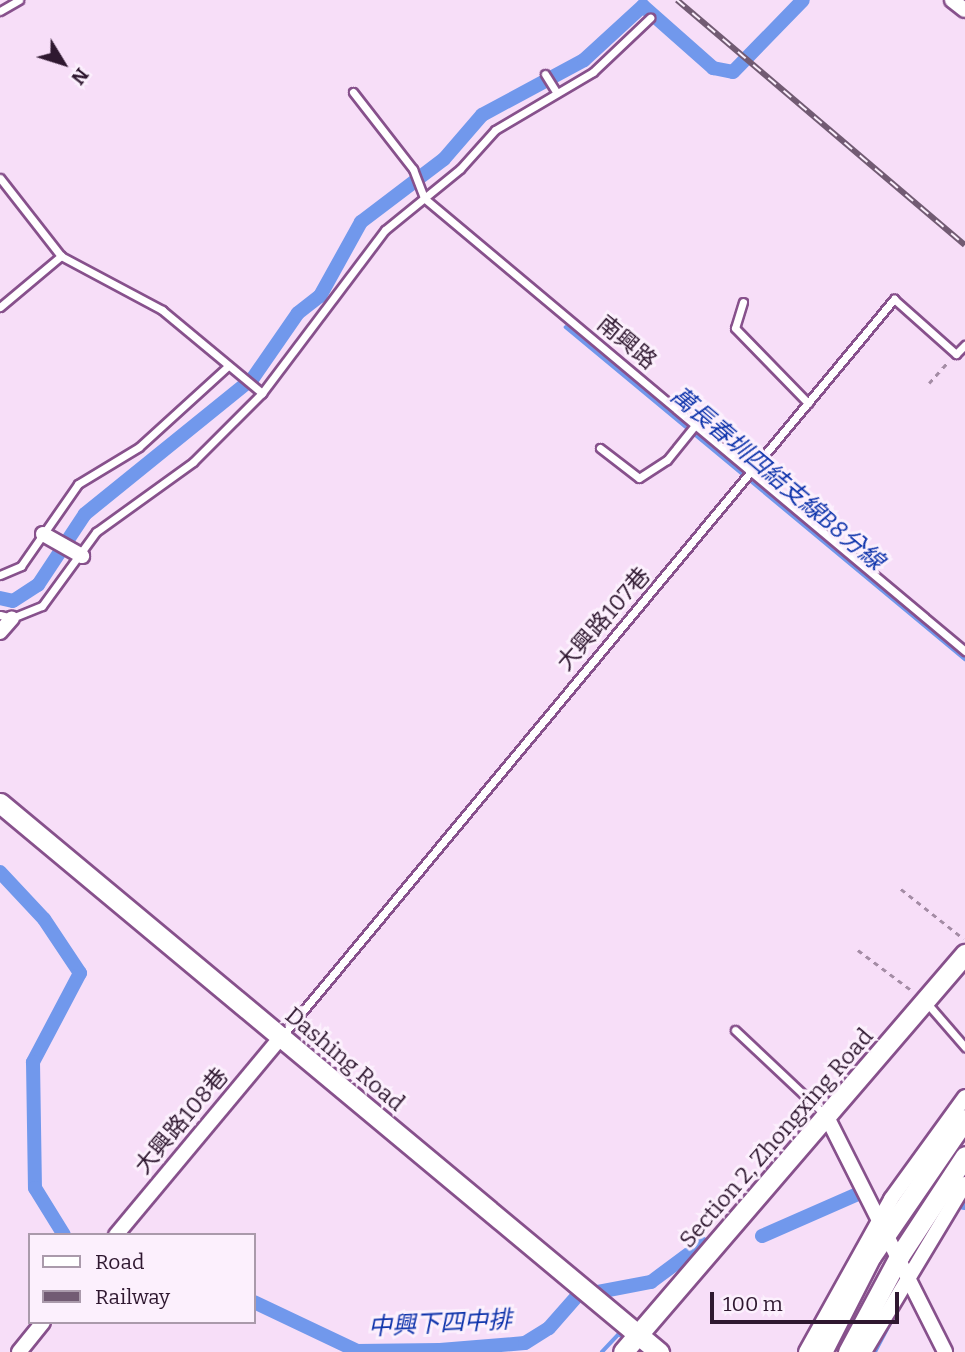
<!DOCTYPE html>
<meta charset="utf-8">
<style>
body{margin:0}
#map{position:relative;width:965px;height:1352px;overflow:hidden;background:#f7def8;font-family:Bitter,"Noto Sans TC",serif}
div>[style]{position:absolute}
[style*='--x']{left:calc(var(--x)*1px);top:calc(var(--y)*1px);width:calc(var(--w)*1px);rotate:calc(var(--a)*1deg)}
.stream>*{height:3.5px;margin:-1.75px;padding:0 1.75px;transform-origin:1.75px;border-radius:1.75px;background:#7198ec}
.canal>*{height:14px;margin:-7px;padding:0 7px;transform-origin:7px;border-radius:7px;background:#7198ec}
.path>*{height:2.5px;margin-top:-1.25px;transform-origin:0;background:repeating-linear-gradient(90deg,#a48ca5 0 5px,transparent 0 10px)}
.roads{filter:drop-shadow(2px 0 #87518c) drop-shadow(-2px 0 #87518c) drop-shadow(0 2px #87518c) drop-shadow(0 -2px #87518c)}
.lane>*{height:7px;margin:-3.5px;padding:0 3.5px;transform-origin:3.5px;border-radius:3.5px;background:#fff}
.street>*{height:14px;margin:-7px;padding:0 7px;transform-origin:7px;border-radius:7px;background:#fff}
.secondary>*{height:19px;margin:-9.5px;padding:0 9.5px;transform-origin:9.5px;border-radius:9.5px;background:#fff}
.rail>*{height:6px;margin-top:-3px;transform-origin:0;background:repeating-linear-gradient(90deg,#fcf0fd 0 10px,#725b73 0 20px);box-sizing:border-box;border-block:2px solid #725b73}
span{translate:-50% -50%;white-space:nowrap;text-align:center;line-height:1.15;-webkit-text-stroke:6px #fcf0fd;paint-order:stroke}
.street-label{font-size:23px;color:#2f1830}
.water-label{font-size:24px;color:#0d33ab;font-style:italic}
.legend{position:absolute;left:28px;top:1233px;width:228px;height:91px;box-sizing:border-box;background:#fcf0fd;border:2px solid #aa9aab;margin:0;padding:9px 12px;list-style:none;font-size:21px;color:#2f1830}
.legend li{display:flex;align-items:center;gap:14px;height:35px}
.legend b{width:35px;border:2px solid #aa9aab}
.north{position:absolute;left:28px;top:28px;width:70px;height:70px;-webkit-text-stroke:5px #fcf0fd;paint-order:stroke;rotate:128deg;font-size:19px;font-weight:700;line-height:28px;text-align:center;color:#2f1830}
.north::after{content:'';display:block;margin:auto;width:24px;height:32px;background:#2f1830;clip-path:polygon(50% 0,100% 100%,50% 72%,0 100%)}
.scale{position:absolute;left:710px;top:1292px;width:189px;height:32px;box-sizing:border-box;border:4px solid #2f1830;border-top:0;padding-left:9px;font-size:21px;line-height:24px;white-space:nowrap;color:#2f1830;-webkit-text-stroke:5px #fcf0fd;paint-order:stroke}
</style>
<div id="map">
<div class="stream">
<i style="--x:566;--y:327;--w:519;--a:39.76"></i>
<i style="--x:958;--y:1208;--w:12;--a:-55"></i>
<i style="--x:602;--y:1352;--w:25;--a:-47"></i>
<i style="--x:619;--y:1334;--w:6;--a:39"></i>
<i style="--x:875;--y:1352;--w:43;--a:-62.2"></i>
</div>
<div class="canal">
<i style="--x:0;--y:598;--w:13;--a:13"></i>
<i style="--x:13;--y:601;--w:30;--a:-33"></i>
<i style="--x:38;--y:585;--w:85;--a:-56.5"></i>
<i style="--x:85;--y:514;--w:216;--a:-39"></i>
<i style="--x:253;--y:378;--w:79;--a:-55.3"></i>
<i style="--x:298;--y:313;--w:28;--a:-38"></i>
<i style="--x:320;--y:296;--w:85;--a:-61"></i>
<i style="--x:361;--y:222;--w:104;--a:-37.2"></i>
<i style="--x:444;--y:159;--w:58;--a:-49.2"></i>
<i style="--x:482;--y:115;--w:116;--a:-28.3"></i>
<i style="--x:584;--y:60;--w:80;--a:-42.5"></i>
<i style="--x:643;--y:6;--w:94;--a:41.5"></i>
<i style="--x:713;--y:68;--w:20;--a:11"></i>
<i style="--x:733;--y:72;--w:100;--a:-45.8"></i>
<i style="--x:0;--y:872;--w:64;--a:46.9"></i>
<i style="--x:44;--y:919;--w:65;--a:56.3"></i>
<i style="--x:80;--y:973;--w:101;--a:117.8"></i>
<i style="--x:33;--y:1062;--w:126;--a:89.1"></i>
<i style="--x:35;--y:1188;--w:55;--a:58.3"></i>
<i style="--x:964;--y:1203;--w:1;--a:0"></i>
<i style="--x:762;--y:1236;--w:107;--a:-23.7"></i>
<i style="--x:598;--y:1292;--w:54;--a:-10.7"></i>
<i style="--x:651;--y:1282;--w:64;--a:-36.7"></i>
<i style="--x:254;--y:1302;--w:114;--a:25.4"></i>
<i style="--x:357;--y:1351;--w:83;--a:-0.7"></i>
<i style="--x:440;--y:1350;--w:85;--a:-4.7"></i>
<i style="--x:525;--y:1343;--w:28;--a:-32"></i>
<i style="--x:549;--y:1328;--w:45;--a:-48.6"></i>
</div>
<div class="path">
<i style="--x:929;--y:383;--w:30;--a:-48"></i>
<i style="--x:901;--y:889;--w:80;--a:38.4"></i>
<i style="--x:858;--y:950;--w:66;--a:37"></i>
</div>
<div class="roads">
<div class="lane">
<i style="--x:0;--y:11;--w:22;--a:-30"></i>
<i style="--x:545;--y:74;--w:22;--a:58"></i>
<i style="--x:353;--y:92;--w:98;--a:52.1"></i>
<i style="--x:413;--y:169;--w:31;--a:69"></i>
<i style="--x:424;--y:198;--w:706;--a:39.94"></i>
<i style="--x:0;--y:178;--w:99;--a:52"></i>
<i style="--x:61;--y:256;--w:115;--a:28.1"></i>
<i style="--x:162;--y:310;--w:130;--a:39.7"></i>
<i style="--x:743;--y:302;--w:27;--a:107"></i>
<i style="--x:735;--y:328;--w:105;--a:45.8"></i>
<i style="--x:0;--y:307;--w:80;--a:-39.9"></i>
<i style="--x:600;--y:448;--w:49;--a:37.6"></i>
<i style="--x:639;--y:478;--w:33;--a:-33"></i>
<i style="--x:667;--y:460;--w:46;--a:-51.1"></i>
<i style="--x:0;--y:575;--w:23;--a:-23"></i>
<i style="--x:21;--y:566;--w:100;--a:-55.2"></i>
<i style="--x:78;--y:484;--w:71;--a:-31.2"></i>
<i style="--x:139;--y:447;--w:120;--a:-42.3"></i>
<i style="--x:0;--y:615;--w:12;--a:14"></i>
<i style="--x:12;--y:618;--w:32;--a:-22"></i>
<i style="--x:42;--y:606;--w:92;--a:-53.9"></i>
<i style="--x:96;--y:532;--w:120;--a:-35.8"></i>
<i style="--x:193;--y:462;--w:98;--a:-45"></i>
<i style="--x:262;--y:393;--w:204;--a:-53"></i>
<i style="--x:385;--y:230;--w:97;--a:-39.1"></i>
<i style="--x:460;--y:169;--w:52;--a:-48.1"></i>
<i style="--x:495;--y:130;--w:114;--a:-30.6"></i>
<i style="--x:593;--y:72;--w:79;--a:-43.5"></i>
<i style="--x:926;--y:1002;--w:60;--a:49.1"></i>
<i style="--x:735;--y:1030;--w:122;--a:43.3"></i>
<i style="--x:283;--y:1035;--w:957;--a:-50.3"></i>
<i style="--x:894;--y:299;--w:83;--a:41.6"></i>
<i style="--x:956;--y:354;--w:13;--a:-45"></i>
</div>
<div class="street">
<i style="--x:952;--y:0;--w:16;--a:38"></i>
<i style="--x:43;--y:534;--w:45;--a:29.4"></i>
<i style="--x:0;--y:632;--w:18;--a:-49"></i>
<i style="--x:827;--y:1117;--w:263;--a:63.3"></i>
<i style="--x:116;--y:1235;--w:258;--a:-50.2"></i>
<i style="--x:19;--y:1352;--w:38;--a:-51"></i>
<i style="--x:806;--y:1352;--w:175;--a:-60.9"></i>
<i style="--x:891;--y:1199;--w:126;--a:-54"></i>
<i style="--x:864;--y:1352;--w:196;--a:-59"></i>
</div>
<div class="secondary">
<i style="--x:0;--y:803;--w:858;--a:39.8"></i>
<i style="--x:623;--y:1352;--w:525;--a:-49.33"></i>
<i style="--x:822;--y:1352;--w:108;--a:-63"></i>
<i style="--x:871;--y:1256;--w:166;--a:-55.5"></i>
<i style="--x:848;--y:1352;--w:110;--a:-61.8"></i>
<i style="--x:900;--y:1255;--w:118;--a:-56.7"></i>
</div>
</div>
<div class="rail">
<i style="--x:677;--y:0;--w:378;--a:40.4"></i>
</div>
<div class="street-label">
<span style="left:627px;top:342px;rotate:40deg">南興路</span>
<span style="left:603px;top:619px;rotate:-49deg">大興路107巷</span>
<span style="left:345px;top:1059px;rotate:40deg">Dashing Road</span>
<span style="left:181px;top:1121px;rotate:-50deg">大興路108巷</span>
<span style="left:776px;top:1138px;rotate:-49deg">Section 2, Zhongxing Road</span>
</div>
<div class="water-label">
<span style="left:777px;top:479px;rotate:40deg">萬長春圳四結支線B8分線</span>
<span style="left:440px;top:1324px;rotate:-3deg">中興下四中排</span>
</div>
<ul class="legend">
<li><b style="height:9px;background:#fff"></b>Road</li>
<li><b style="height:9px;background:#725b73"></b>Railway</li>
</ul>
<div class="north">N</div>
<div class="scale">100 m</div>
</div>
